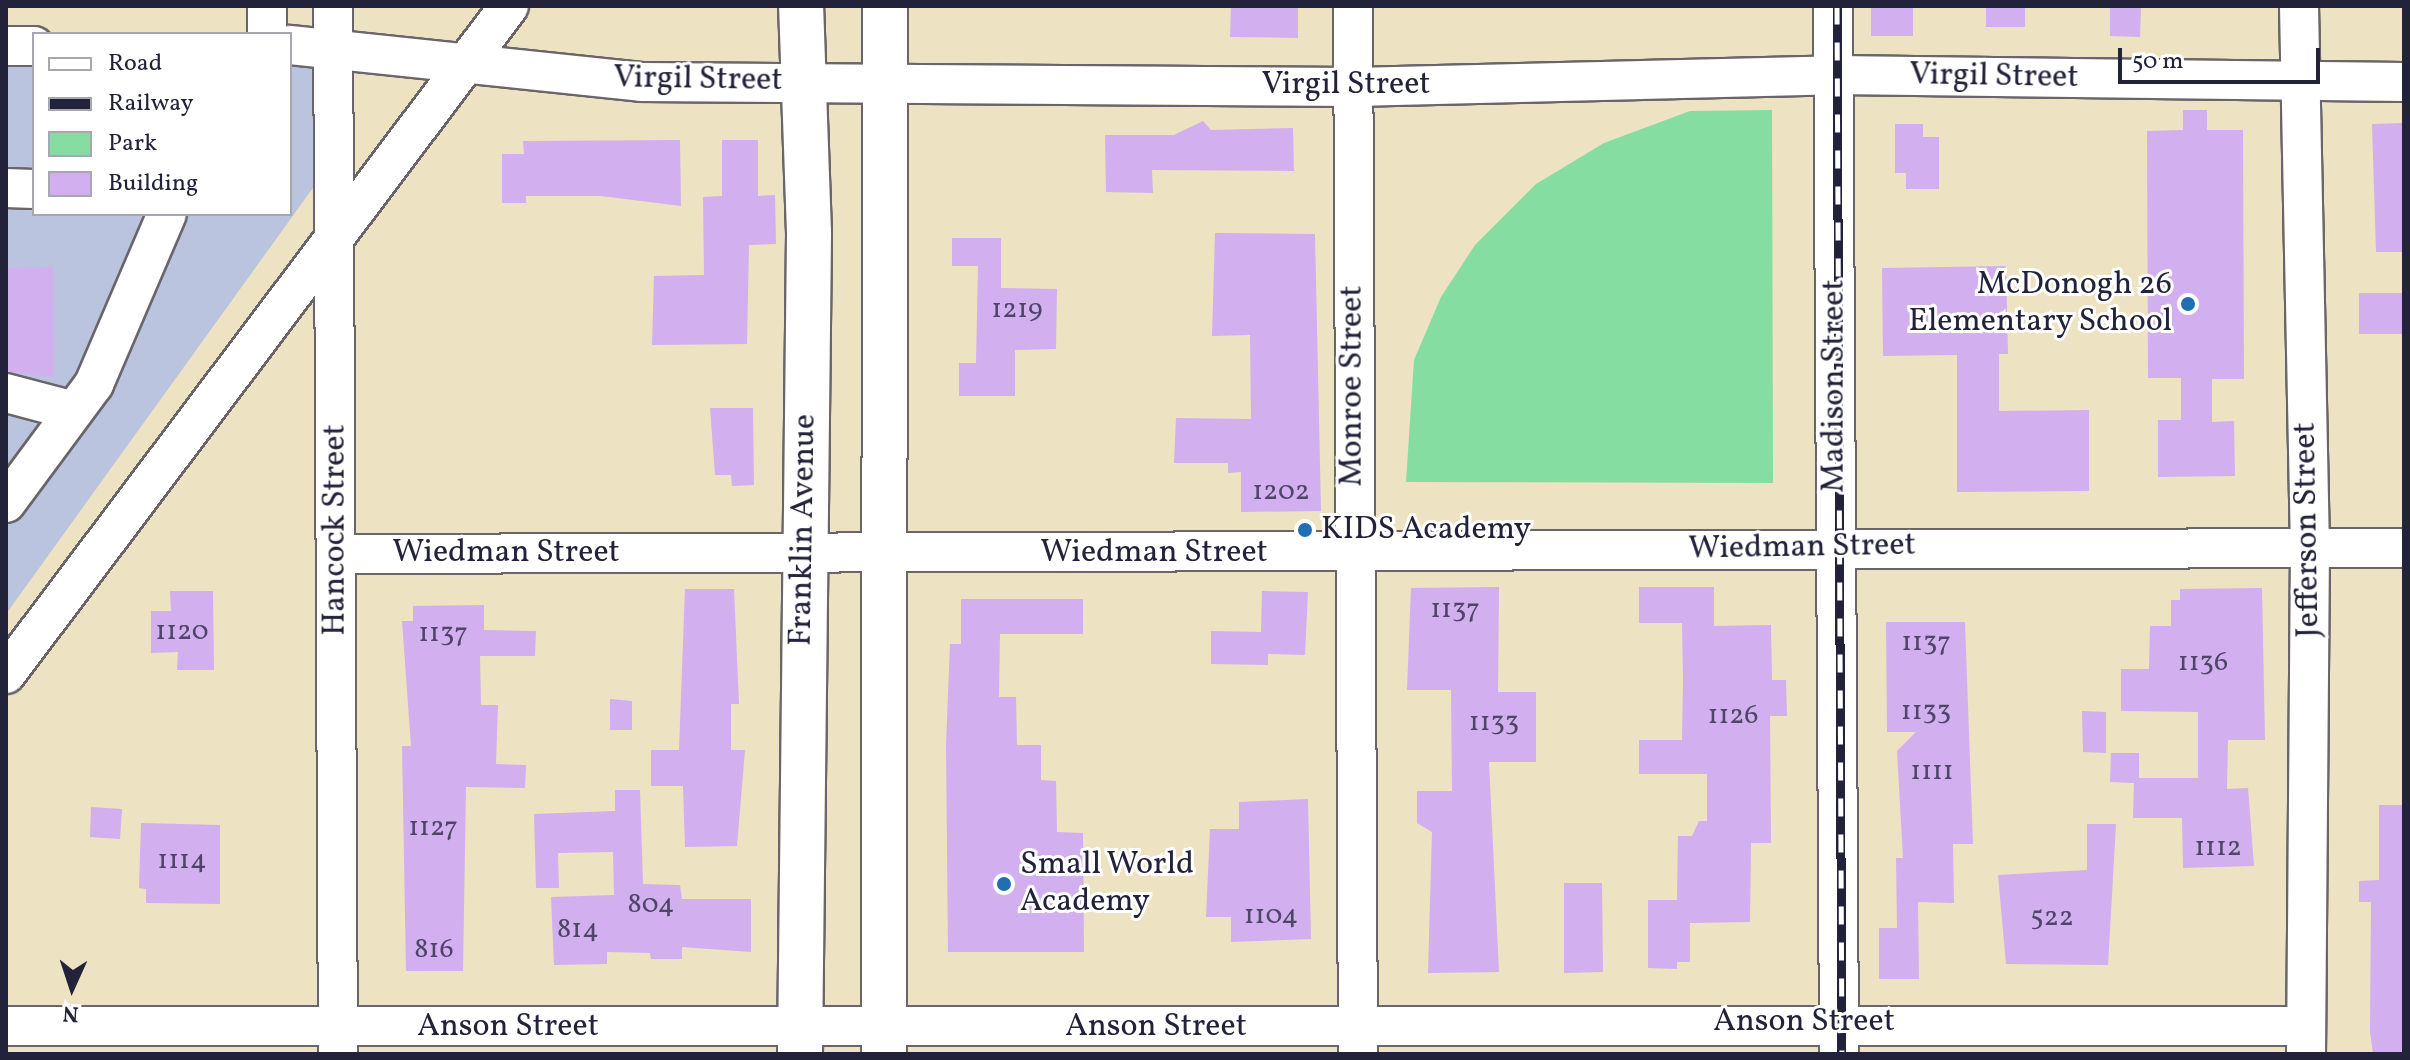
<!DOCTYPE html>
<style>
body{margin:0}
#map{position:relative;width:2410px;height:1060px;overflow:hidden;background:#ede2c2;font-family:Vollkorn,serif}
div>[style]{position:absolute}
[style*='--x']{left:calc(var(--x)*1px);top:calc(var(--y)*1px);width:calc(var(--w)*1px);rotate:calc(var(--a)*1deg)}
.industrial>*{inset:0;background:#bac4de}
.green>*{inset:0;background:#85dda2}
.building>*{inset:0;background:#d2afee}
.roads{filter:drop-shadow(2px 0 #69656a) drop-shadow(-2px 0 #69656a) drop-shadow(0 2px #69656a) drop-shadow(0 -2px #69656a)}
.minor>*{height:38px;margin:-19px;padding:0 19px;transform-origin:19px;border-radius:19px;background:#fff}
.major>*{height:44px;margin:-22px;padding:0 22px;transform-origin:22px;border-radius:22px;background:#fff}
.rail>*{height:9px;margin-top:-4.5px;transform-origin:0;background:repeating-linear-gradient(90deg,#fff 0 18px,#22223b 0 36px);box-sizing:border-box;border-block:2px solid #22223b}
.dots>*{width:22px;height:22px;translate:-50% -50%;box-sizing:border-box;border:4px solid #fff;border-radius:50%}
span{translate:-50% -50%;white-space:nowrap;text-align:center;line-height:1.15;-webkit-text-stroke:6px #fff;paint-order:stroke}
.number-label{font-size:28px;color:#4e4568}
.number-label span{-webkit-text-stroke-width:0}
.street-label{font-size:32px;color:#22223b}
.poi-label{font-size:32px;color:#22223b}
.right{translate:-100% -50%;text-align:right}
.left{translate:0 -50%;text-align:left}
.frame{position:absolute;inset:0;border:8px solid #22223b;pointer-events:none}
.legend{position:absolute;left:32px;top:32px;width:260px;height:184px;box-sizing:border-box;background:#fff;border:2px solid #a7a7b1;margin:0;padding:10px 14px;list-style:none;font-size:24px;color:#22223b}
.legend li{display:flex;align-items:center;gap:16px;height:40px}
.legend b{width:40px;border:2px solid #a7a7b1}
.north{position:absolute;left:32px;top:948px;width:80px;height:80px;-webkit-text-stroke:6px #fff;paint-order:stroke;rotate:183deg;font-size:22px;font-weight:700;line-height:32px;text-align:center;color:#22223b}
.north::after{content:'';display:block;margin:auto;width:28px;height:36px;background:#22223b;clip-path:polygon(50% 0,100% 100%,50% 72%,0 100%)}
.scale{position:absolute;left:2118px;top:48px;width:202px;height:36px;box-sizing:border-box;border:4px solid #22223b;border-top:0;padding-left:10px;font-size:24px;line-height:28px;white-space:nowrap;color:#22223b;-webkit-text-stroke:6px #fff;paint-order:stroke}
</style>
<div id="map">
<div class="industrial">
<i style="clip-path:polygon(290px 61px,319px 72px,323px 174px,6px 614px,6px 63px,34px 63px,34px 214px,290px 214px)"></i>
</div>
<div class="green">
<i style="clip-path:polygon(1772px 110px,1773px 483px,1406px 482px,1414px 360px,1441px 297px,1475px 245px,1536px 184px,1604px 143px,1690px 111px)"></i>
</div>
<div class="building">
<i style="clip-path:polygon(1231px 6px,1298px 6px,1298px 38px,1230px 37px)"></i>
<i style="clip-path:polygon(1871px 6px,1913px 6px,1913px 36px,1871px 36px)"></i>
<i style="clip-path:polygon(1986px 6px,2025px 6px,2025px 27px,1986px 27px)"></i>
<i style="clip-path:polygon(2110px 6px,2141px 6px,2140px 37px,2110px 36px)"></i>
<i style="clip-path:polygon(2183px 110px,2207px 110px,2207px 130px,2243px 130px,2244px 379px,2212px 379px,2212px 422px,2234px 421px,2235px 476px,2158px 477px,2158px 420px,2181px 420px,2181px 378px,2148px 378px,2147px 131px,2183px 130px)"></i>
<i style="clip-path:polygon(1203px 121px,1211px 130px,1293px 128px,1294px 171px,1152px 170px,1153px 193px,1106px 192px,1105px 135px,1174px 135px)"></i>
<i style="clip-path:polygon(2404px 123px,2404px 252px,2376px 252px,2372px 124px)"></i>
<i style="clip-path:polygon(1895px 124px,1923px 124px,1923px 137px,1939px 137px,1939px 189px,1906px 189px,1906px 173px,1895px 173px)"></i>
<i style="clip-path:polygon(680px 140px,681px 206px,601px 196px,526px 196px,526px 203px,502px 203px,502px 154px,524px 154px,523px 141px)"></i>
<i style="clip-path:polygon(722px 140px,758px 140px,758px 196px,775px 195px,776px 244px,749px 245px,747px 344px,652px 345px,654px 276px,704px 275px,703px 197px,722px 196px)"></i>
<i style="clip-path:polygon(1215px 233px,1315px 234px,1321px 511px,1241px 512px,1241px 472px,1228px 473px,1228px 463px,1174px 463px,1176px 418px,1251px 419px,1250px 335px,1212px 336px)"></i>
<i style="clip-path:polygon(952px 238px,1001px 238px,1001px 288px,1057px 289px,1056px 349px,1015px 350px,1015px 396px,959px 396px,959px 363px,976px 363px,978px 266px,952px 266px)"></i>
<i style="clip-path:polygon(2006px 266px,2008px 354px,1999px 354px,1999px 411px,2089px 410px,2089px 491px,1957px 492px,1957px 355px,1883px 356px,1882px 268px)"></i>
<i style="clip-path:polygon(53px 267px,54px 377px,6px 372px,6px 268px)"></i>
<i style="clip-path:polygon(2359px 293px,2404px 293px,2404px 334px,2359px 334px)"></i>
<i style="clip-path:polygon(710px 408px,753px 408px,754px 485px,732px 486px,731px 475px,715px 475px)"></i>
<i style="clip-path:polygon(1499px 587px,1498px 692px,1536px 692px,1536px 762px,1489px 762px,1499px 972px,1428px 973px,1432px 832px,1417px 823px,1417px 791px,1452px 791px,1451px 690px,1407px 690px,1411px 588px)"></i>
<i style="clip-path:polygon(1639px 587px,1714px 587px,1714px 626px,1771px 625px,1772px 680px,1786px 680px,1787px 716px,1770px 716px,1771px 843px,1751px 843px,1750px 922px,1690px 923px,1690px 962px,1677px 962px,1677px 969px,1648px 968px,1648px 900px,1677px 900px,1678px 836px,1692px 836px,1699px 821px,1707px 821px,1707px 774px,1639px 774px,1639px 740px,1682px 740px,1683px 681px,1682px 623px,1639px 623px)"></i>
<i style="clip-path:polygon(2262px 588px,2265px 740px,2228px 740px,2227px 789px,2248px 788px,2254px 866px,2183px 868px,2182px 818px,2133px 818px,2134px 783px,2110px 782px,2111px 753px,2139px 753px,2139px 778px,2198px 778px,2198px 712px,2121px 711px,2121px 669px,2149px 669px,2150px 626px,2171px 626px,2171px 600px,2180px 600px,2180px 589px)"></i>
<i style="clip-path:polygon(685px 589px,734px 589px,739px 704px,731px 704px,731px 750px,745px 750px,737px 846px,685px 847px,683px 786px,651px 786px,651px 750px,679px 750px)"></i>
<i style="clip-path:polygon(170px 591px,213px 591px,214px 670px,177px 670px,178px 652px,151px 653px,151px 611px,171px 611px)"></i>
<i style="clip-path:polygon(1262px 591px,1308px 592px,1305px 655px,1268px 654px,1268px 665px,1211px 664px,1211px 631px,1261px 632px)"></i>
<i style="clip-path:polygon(961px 599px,1083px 599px,1083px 634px,1000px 634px,999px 697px,1016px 697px,1017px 745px,1041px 745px,1041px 780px,1056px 781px,1057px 832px,1083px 833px,1084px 952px,948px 952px,946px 745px,950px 644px,961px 644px)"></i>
<i style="clip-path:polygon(484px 605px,484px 630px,536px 631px,535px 656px,480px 656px,481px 705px,498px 705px,496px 764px,526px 765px,525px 788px,466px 787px,463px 971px,406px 971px,402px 746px,411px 746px,402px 621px,413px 621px,413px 606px)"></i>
<i style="clip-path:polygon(1886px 622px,1965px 622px,1973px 844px,1953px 844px,1954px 903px,1918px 902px,1919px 979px,1879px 979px,1879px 928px,1897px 928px,1896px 858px,1903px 858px,1897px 751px,1916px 732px,1887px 732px)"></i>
<i style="clip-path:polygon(610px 699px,632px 701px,632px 730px,610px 730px)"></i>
<i style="clip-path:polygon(2082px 711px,2106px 712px,2106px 753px,2083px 752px)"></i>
<i style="clip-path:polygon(615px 790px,640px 790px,643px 884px,680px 885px,682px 899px,751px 899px,751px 952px,682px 947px,682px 959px,651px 959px,650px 953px,607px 952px,607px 964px,554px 965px,551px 897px,614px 895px,613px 852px,558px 853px,559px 888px,536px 888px,534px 814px,615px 811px)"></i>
<i style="clip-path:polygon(1308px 799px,1311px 939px,1231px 942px,1231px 917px,1206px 917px,1210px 829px,1239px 829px,1239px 802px)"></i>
<i style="clip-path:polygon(2379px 805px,2404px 805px,2404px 1054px,2373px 1054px,2370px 1032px,2371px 902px,2359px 902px,2359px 881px,2379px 880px)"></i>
<i style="clip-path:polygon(91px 807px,122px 809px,120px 839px,90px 837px)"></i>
<i style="clip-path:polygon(141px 823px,220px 825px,220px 904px,146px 903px,146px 889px,139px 888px)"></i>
<i style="clip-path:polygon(2087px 824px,2116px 824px,2108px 965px,2006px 964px,1998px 875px,2087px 870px)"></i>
<i style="clip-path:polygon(1564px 883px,1602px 883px,1603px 972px,1564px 973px)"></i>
</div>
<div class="roads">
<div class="minor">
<i style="--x:267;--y:6;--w:28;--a:90"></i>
<i style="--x:333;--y:6;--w:1048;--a:89.73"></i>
<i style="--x:1353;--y:6;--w:1048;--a:89.73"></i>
<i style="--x:1833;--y:6;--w:1048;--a:89.67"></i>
<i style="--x:2299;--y:6;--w:541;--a:88.84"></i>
<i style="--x:2310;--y:547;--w:507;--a:90.45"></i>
<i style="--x:290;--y:45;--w:353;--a:6"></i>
<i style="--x:641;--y:82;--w:713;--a:0.4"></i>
<i style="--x:1354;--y:87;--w:482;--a:-1.4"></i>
<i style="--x:1836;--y:75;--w:568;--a:0.71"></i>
<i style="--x:6;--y:46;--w:28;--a:0"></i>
<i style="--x:6;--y:188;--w:28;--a:2"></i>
<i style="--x:6;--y:393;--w:70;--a:14.8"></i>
<i style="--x:6;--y:503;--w:148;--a:-53.5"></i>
<i style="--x:94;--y:384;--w:185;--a:-66.8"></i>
<i style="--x:336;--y:554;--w:2068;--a:-0.17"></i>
<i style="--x:6;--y:674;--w:836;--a:-53.02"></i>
<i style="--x:6;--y:1026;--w:2300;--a:0"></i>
</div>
<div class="major">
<i style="--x:800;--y:1054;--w:821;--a:-89.37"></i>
<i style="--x:809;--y:233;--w:227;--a:-92"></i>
<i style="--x:884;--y:1054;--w:1048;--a:-89.95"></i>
</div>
</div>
<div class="rail">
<i style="--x:1837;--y:6;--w:1048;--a:89.73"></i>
</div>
<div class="dots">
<i style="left:2188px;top:304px;background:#1f6fb2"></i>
<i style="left:1305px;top:530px;background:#1f6fb2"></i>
<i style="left:1004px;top:884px;background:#1f6fb2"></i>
</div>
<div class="number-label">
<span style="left:1017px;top:310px">1219</span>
<span style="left:1281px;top:492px">1202</span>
<span style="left:1455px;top:610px">1137</span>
<span style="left:182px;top:632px">1120</span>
<span style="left:443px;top:634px">1137</span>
<span style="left:1926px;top:643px">1137</span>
<span style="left:2203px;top:663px">1136</span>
<span style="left:1926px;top:712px">1133</span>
<span style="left:1733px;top:716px">1126</span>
<span style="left:1494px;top:723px">1133</span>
<span style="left:1932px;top:772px">1111</span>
<span style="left:433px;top:828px">1127</span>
<span style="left:2218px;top:848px">1112</span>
<span style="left:182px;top:861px">1114</span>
<span style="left:651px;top:905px">804</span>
<span style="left:1271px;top:916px">1104</span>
<span style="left:2052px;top:918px">522</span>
<span style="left:578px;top:930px">814</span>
<span style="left:434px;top:950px">816</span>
</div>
<div class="street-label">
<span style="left:1994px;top:77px;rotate:1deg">Virgil Street</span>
<span style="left:698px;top:80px;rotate:1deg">Virgil Street</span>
<span style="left:1346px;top:85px">Virgil Street</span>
<span style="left:1353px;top:386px;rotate:-90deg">Monroe Street</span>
<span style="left:1835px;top:386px;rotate:-90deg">Madison Street</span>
<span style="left:336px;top:530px;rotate:-90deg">Hancock Street</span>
<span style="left:804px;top:530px;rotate:-89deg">Franklin Avenue</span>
<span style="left:2308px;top:530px;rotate:-91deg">Jefferson Street</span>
<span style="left:1802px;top:548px;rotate:-1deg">Wiedman Street</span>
<span style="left:506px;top:553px">Wiedman Street</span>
<span style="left:1154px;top:553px">Wiedman Street</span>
<span style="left:1804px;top:1022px">Anson Street</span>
<span style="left:508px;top:1027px">Anson Street</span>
<span style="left:1156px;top:1027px">Anson Street</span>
</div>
<div class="poi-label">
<span class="right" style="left:2172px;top:304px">McDonogh 26<br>Elementary School</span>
<span class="left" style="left:1321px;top:530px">KIDS Academy</span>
<span class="left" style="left:1020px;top:884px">Small World<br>Academy</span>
</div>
<div class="frame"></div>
<ul class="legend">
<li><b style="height:10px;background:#fff"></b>Road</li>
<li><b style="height:10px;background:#22223b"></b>Railway</li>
<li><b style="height:22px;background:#85dda2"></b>Park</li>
<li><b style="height:22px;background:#d2afee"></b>Building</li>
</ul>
<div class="north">N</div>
<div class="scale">50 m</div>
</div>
